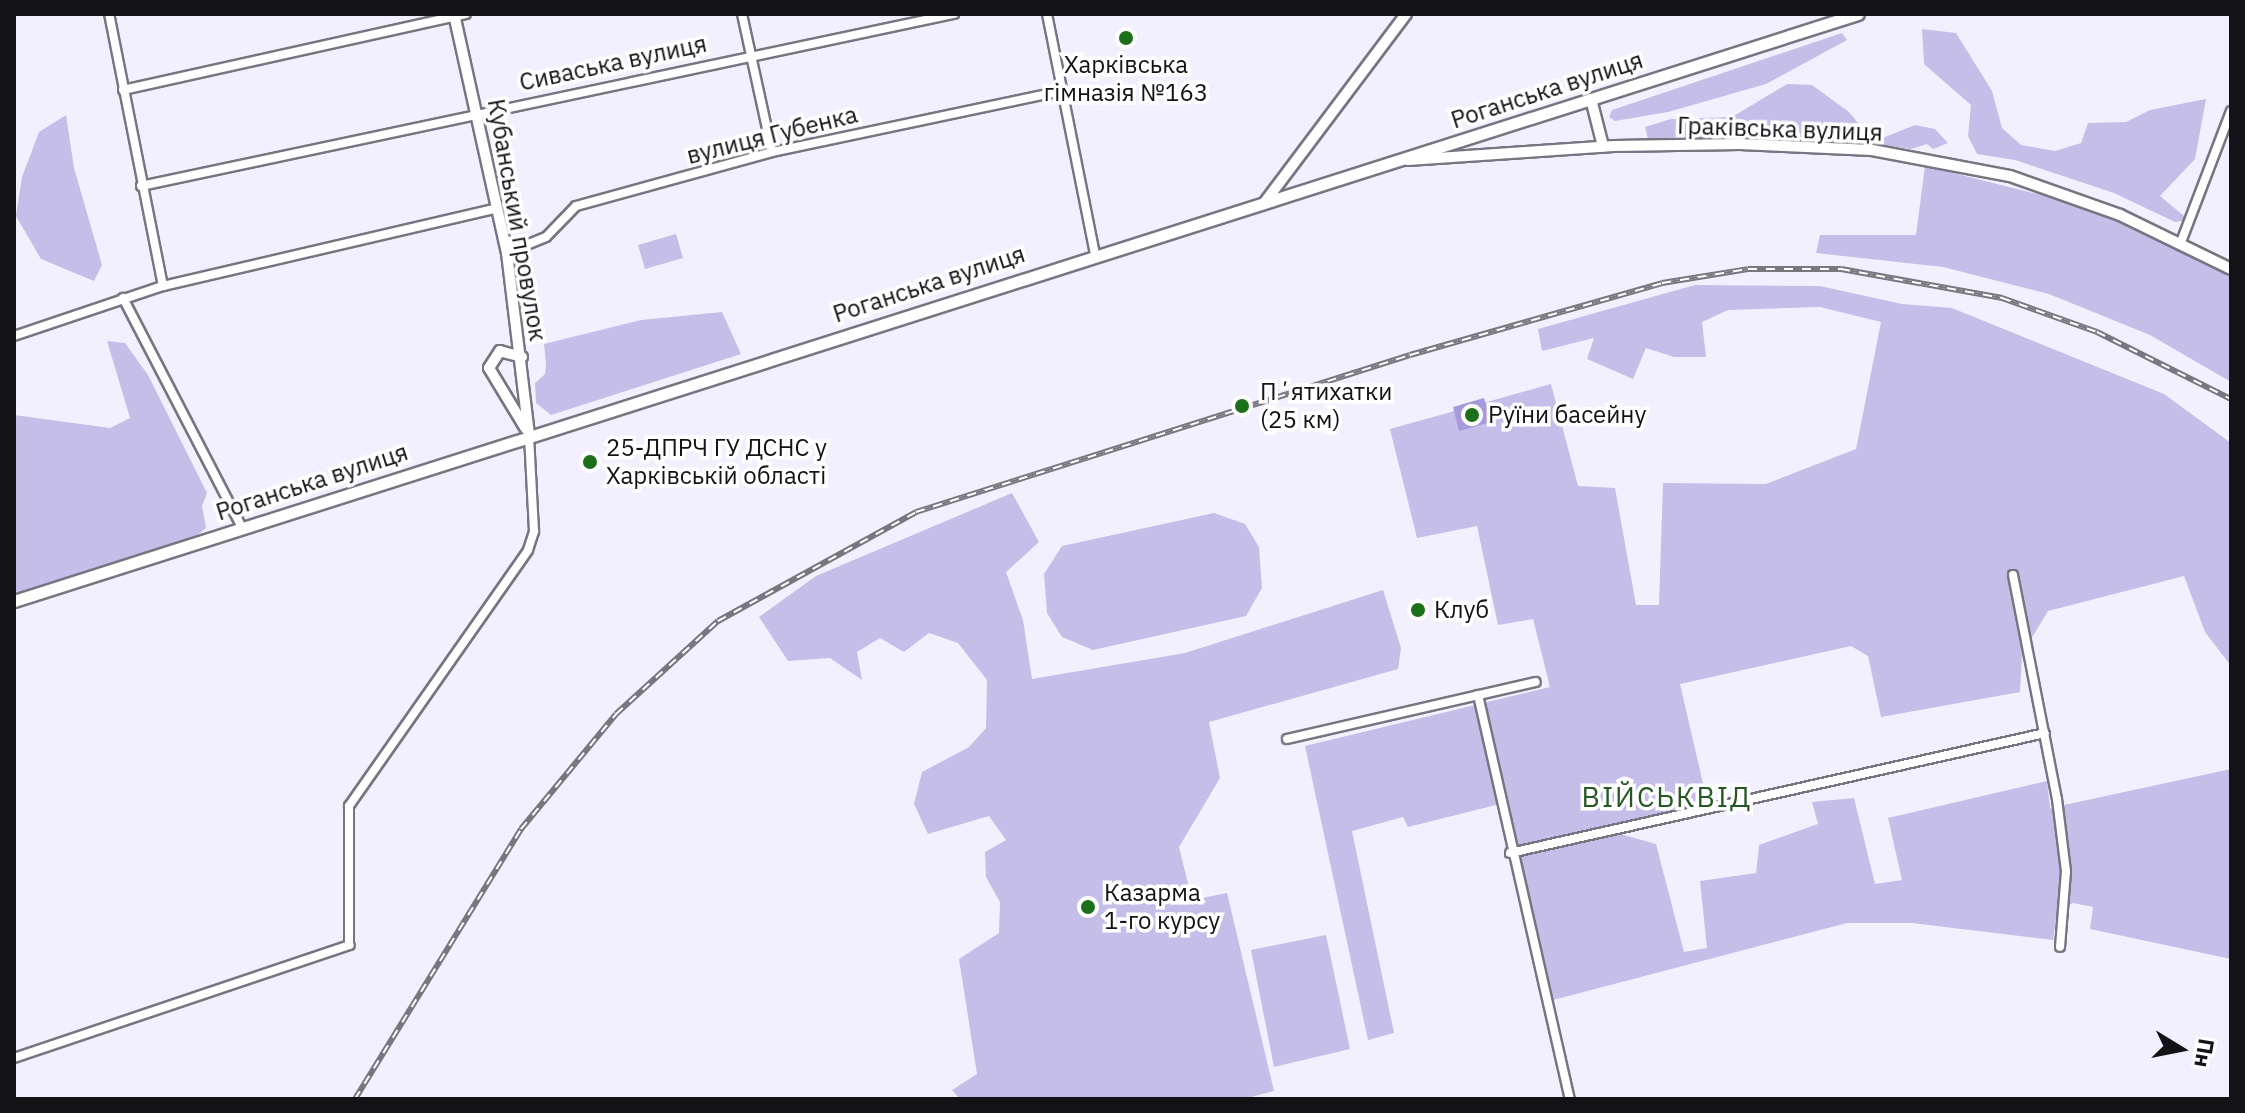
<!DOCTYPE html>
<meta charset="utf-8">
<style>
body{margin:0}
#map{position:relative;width:2245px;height:1113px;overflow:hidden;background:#f2f0fe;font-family:"IBM Plex Sans",sans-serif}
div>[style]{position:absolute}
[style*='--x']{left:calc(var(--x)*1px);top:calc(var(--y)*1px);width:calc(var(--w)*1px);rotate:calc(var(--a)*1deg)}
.green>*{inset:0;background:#c5bee9}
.water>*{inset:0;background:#a79adb}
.roads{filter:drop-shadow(2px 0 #777581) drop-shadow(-2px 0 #777581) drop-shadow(0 2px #777581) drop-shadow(0 -2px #777581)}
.minor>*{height:8px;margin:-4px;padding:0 4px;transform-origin:4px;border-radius:4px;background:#fff}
.tertiary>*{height:10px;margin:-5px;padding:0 5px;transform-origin:5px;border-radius:5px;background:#fff}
.secondary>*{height:11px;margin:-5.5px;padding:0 5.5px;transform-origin:5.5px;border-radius:5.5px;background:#fff}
.rail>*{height:6px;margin-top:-3px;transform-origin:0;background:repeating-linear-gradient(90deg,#fff 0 9px,#78767f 0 18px);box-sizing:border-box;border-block:2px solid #78767f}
.dots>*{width:22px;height:22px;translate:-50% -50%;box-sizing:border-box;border:4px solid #fff;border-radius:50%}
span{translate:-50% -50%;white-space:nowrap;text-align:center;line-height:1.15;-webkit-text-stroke:7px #fff;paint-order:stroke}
.street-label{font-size:24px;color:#131217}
.poi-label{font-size:24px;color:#131217}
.left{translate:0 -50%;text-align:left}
.quarter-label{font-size:28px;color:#255822;letter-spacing:2px}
.frame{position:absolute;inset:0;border:16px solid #131217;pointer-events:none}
.north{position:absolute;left:2141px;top:1009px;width:80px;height:80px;-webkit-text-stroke:6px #fff;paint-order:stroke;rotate:100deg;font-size:22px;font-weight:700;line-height:32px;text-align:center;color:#131217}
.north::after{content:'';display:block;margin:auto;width:28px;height:36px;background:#131217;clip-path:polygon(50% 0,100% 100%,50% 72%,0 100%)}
</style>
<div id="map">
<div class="green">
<i style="clip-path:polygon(1922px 29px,1956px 33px,1992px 91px,2002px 128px,2021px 145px,2055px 151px,2081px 143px,2088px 123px,2126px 122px,2150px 110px,2206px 99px,2195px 159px,2160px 196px,2189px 220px,2175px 222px,2114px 193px,2015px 160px,1977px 154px,1968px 136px,1971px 105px,1924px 64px)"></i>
<i style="clip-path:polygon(1842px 33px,1847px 40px,1766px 84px,1668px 112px,1615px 121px,1609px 117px,1612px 110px)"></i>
<i style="clip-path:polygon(1787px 84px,1812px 85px,1849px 112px,1859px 124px,1854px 139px,1648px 139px,1645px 127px,1671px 119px,1732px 117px)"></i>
<i style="clip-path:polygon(66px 115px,74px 168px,102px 265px,94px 281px,41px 259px,16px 216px,22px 177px,39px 132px)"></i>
<i style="clip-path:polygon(1915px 125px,1935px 129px,1948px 143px,1933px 149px,1927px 144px,1911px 149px,1870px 143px)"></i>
<i style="clip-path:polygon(1925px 166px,2069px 202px,2133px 225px,2231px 273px,2231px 382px,2150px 335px,2049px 294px,1943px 267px,1816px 253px,1820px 235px,1916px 235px)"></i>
<i style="clip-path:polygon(676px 234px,683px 258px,645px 269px,638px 245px)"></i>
<i style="clip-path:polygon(1695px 285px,1820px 286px,1902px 304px,1952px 308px,2164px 394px,2231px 443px,2231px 666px,2205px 632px,2184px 576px,2048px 611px,2022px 654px,2020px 692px,1881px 717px,1868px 656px,1851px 646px,1680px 684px,1708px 805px,1514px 849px,1504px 803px,1408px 827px,1403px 817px,1352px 831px,1394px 1033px,1368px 1040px,1305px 746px,1550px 687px,1533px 619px,1498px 625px,1477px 526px,1417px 538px,1390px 429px,1551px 384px,1578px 486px,1615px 488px,1636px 605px,1659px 605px,1663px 483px,1766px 484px,1856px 449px,1881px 322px,1820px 307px,1728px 310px,1702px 322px,1706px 357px,1674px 357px,1646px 348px,1633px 379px,1587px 359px,1594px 338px,1542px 351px,1538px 329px)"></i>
<i style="clip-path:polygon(722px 312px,741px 354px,551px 415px,536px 403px,535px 383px,545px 374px,546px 363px,544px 344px,641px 320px)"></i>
<i style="clip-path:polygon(107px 341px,125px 343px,148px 375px,207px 493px,202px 506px,206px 528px,194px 538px,14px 594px,14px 415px,110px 428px,130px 418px)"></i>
<i style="clip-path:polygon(1012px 493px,1039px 542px,1006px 572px,1023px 620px,1032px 679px,1185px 653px,1383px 590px,1401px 648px,1398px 669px,1209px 722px,1220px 778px,1179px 847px,1192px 900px,1227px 893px,1274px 1091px,1244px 1099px,960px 1099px,952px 1090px,977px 1074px,959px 959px,999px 933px,1000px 902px,986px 877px,985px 852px,1006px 840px,989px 816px,928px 834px,914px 804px,922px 772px,969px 747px,986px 728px,987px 680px,958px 643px,929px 633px,904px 652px,880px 638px,857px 652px,862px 680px,830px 658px,788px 661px,759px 617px,816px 576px)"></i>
<i style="clip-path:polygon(1214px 513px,1245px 524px,1259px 547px,1262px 588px,1246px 616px,1093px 650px,1062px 637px,1047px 613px,1044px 574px,1062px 546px)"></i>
<i style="clip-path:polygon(2231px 769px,2231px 959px,2090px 929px,2093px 907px,2073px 903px,2057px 911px,2053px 940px,1912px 923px,1847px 923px,1553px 1000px,1515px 858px,1620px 834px,1656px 844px,1684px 952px,1707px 948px,1700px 881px,1756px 873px,1759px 845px,1818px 824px,1812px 802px,1854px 798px,1875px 884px,1902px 880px,1888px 818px,2047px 781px,2050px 808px)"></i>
<i style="clip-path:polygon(1326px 935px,1350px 1049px,1274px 1067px,1251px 950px)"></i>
</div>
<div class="water">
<i style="clip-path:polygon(1484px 398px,1491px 422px,1459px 431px,1453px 407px)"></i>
</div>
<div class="roads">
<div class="minor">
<i style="--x:742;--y:14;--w:141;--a:77.7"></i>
<i style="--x:1047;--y:14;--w:245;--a:78.7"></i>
<i style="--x:123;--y:90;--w:351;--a:-12.5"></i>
<i style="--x:141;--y:186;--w:831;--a:-11.95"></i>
<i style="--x:2181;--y:242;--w:140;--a:-69.1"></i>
<i style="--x:507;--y:253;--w:42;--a:-22.3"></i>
<i style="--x:546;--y:237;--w:43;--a:-45.9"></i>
<i style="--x:576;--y:206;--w:203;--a:-15.4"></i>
<i style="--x:772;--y:152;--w:296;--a:-11.9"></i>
<i style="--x:163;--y:286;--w:343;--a:-13.1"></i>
<i style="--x:123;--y:298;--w:259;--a:62.6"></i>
<i style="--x:14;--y:336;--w:157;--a:-18.6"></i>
<i style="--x:163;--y:286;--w:277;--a:-101.2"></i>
<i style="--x:2013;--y:575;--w:228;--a:78.9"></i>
<i style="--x:2057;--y:799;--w:73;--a:82.9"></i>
<i style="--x:2066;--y:871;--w:76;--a:94.5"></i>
<i style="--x:1478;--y:695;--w:414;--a:77.2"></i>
<i style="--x:1287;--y:739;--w:255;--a:-12.9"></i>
<i style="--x:1510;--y:853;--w:548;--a:-12.64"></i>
<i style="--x:14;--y:1058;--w:354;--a:-18.6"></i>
<i style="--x:349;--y:945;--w:139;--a:-90"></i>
<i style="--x:349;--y:806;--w:312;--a:-55"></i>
<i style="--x:528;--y:550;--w:20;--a:-72"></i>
<i style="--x:534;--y:531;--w:96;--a:-93"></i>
</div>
<div class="tertiary">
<i style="--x:454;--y:14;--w:245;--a:77.5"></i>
<i style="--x:507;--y:253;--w:183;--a:83.1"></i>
<i style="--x:1591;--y:99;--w:49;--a:75.7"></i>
<i style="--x:1408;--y:160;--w:206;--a:-3.9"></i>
<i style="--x:1614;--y:146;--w:126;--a:-0.9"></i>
<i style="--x:1740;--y:144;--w:132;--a:2.6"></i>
<i style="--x:1872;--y:150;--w:140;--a:10.7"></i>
<i style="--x:2010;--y:176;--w:117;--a:19.5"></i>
<i style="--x:2120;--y:215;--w:123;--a:25.9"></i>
<i style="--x:1265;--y:202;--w:235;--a:-53.1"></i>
<i style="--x:522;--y:357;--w:23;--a:-165"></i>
<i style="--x:500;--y:351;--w:20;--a:123"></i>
<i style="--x:489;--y:368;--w:71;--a:58.8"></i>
</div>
<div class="secondary">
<i style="--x:14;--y:601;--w:1935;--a:-17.66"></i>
</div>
</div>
<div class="rail">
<i style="--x:355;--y:1099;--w:317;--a:-58.4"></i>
<i style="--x:521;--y:829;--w:149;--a:-50.4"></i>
<i style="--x:616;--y:714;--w:138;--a:-42.4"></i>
<i style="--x:718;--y:621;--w:226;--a:-28.8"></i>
<i style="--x:916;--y:512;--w:518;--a:-17.63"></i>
<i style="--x:1410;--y:355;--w:262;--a:-15.9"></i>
<i style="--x:1662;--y:283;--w:87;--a:-9.2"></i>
<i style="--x:1748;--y:269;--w:93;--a:0"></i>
<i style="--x:1841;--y:269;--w:164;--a:10.2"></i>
<i style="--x:2002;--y:298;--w:101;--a:19.7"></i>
<i style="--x:2097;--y:332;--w:150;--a:26.6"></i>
</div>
<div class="dots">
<i style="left:1126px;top:38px;background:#1b7019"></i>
<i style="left:1242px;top:406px;background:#1b7019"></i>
<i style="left:1472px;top:415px;background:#1b7019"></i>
<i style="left:590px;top:462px;background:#1b7019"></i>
<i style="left:1418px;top:610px;background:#1b7019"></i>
<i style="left:1088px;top:907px;background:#1b7019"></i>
</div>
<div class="street-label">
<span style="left:613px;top:63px;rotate:-12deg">Сиваська вулиця</span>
<span style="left:1547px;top:90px;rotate:-18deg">Роганська вулиця</span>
<span style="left:1780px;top:129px;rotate:2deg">Граківська вулиця</span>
<span style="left:772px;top:135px;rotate:-14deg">вулиця Губенка</span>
<span style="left:517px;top:220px;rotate:80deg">Кубанський провулок</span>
<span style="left:929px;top:284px;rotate:-18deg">Роганська вулиця</span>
<span style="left:312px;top:482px;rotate:-18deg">Роганська вулиця</span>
</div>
<div class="poi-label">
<span style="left:1126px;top:79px">Харківська<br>гімназія №163</span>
<span class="left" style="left:1260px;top:406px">Пʼятихатки<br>(25 км)</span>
<span class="left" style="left:1488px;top:415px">Руїни басейну</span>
<span class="left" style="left:606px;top:462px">25-ДПРЧ ГУ ДСНС у<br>Харківській області</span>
<span class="left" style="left:1434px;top:610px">Клуб</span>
<span class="left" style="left:1104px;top:907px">Казарма<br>1-го курсу</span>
</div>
<div class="quarter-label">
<span style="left:1667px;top:797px">ВІЙСЬКВІД</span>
</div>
<div class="frame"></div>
<div class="north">Пн</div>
</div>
